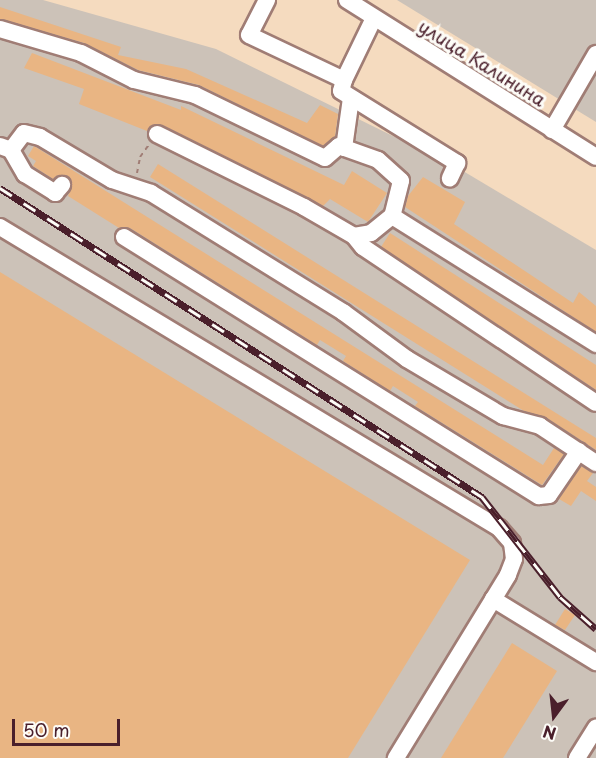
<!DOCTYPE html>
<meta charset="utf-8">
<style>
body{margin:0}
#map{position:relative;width:596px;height:758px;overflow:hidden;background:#f5dbbf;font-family:"Playpen Sans",sans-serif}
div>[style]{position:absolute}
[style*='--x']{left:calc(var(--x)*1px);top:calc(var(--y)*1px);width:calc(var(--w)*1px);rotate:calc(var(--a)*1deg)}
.industrial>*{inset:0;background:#ccc2b8}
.building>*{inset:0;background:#e9b583}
.path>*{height:2px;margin-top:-1px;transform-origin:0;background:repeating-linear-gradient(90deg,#a07d75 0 4.5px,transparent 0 9px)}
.roads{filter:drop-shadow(2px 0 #a07d75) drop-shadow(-2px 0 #a07d75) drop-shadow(0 2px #a07d75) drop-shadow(0 -2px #a07d75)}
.minor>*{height:16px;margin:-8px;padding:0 8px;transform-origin:8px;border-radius:8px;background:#fff}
.rail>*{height:7px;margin-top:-3.5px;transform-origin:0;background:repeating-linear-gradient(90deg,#fdfcf7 0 14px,#4a1f2b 0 28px);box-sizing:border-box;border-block:2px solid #4a1f2b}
span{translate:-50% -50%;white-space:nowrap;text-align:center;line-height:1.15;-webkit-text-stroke:6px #fdfcf7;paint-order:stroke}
.street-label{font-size:18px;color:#4a1f2b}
.north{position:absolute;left:524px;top:686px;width:60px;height:60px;-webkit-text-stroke:4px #fdfcf7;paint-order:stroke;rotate:195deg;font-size:16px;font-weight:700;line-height:24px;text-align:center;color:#4a1f2b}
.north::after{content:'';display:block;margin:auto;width:21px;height:27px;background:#4a1f2b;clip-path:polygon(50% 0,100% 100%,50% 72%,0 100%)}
.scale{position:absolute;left:12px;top:719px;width:108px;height:27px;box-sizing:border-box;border:3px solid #4a1f2b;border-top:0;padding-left:8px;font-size:18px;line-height:21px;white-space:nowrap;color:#4a1f2b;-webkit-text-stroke:4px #fdfcf7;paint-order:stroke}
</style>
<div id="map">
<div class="industrial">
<i style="clip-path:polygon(0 0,43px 0,216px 49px,458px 168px,596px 250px,596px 758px,0 758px)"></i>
<i style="clip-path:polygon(397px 0,596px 0,596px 122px)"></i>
</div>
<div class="building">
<i style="clip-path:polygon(0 7px,121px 47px,118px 55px,186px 69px,307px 123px,320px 105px,338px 114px,335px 137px,323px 146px,199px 85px,138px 70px,84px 43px,0 19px)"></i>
<i style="clip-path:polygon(32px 53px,181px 110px,181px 106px,344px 185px,352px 171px,387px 193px,368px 222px,330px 199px,323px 206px,162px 125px,152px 125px,147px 131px,79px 104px,84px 89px,24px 68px)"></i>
<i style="clip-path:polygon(34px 146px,543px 465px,554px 448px,564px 454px,542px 485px,415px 406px,418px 402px,393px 386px,390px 391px,343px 361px,346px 356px,320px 340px,317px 345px,130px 228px,119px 228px,68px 196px,72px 186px,68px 177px,59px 175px,53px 179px,33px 166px,36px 161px,28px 156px)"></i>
<i style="clip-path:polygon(158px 164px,596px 438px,596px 450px,545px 417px,524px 411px,150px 177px)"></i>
<i style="clip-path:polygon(423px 177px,465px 202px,454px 224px,573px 303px,579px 292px,596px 306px,596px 332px,405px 207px,408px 196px)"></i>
<i style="clip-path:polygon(390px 233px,596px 365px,596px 390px,381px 247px)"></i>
<i style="clip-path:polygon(0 272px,470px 560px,348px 758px,0 758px)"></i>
<i style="clip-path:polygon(581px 466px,593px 473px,587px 481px,596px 487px,596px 501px,581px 491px,571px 506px,559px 499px)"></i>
<i style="clip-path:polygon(565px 609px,575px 615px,565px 630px,555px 625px)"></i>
<i style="clip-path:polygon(512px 643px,557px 671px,503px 758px,441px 758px)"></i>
</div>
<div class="path">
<i style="--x:137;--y:173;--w:16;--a:-79"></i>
<i style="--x:140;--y:157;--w:14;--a:-54"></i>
</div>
<div class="roads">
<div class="minor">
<i style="--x:267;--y:0;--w:39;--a:117"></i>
<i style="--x:249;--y:35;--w:105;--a:25.3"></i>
<i style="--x:344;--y:80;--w:11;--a:105"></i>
<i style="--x:341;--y:91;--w:137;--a:31.8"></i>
<i style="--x:457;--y:163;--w:17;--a:115"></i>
<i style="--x:347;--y:0;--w:294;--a:32.2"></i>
<i style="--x:0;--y:29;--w:84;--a:16.5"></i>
<i style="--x:81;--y:53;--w:59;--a:27"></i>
<i style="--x:134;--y:80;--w:63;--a:13.8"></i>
<i style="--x:195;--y:95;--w:144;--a:25.9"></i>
<i style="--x:325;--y:158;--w:18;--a:-41"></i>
<i style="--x:339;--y:146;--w:41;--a:19.7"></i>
<i style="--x:378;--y:160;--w:31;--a:42"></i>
<i style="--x:401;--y:181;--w:36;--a:104"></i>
<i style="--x:392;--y:216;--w:241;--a:32.1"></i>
<i style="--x:344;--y:80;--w:69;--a:-64.2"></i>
<i style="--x:552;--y:130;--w:88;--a:-59.9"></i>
<i style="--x:157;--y:134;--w:164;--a:26.4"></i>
<i style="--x:304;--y:207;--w:58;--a:30.1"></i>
<i style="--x:354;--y:236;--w:17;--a:-10"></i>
<i style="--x:371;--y:233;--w:27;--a:-39"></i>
<i style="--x:0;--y:146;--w:12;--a:20"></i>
<i style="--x:11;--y:150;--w:21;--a:-53"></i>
<i style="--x:24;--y:133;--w:16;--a:14"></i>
<i style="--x:40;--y:137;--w:84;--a:30.8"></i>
<i style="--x:112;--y:180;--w:41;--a:18.4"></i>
<i style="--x:151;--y:193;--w:226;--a:31.8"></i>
<i style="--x:343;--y:312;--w:79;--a:36.3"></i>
<i style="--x:407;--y:359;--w:112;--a:30.7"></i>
<i style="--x:503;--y:416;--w:38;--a:15"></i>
<i style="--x:540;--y:426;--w:67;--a:33.5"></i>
<i style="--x:344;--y:148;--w:50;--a:-82"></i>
<i style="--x:11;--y:150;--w:28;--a:60"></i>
<i style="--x:25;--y:174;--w:36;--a:32"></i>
<i style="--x:55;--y:193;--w:11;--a:-49"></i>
<i style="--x:0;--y:227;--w:583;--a:31.1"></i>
<i style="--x:499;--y:528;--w:20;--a:49"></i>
<i style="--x:512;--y:543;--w:16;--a:83"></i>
<i style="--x:514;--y:559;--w:17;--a:111"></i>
<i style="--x:508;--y:575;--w:215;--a:121.5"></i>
<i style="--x:354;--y:236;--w:14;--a:51"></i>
<i style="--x:363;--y:247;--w:280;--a:33.8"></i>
<i style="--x:124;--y:237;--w:489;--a:32"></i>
<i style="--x:539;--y:496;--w:10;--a:-6"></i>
<i style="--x:549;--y:495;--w:53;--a:-55.7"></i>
<i style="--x:493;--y:599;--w:121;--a:31.5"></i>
<i style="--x:577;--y:758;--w:36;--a:-58"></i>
</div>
</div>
<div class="rail">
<i style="--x:0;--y:188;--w:573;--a:32.66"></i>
<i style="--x:482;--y:497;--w:127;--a:52"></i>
<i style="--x:560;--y:597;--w:48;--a:41.6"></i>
</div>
<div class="street-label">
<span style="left:482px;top:63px;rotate:32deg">улица Калинина</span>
</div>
<div class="north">N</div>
<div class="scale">50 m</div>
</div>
